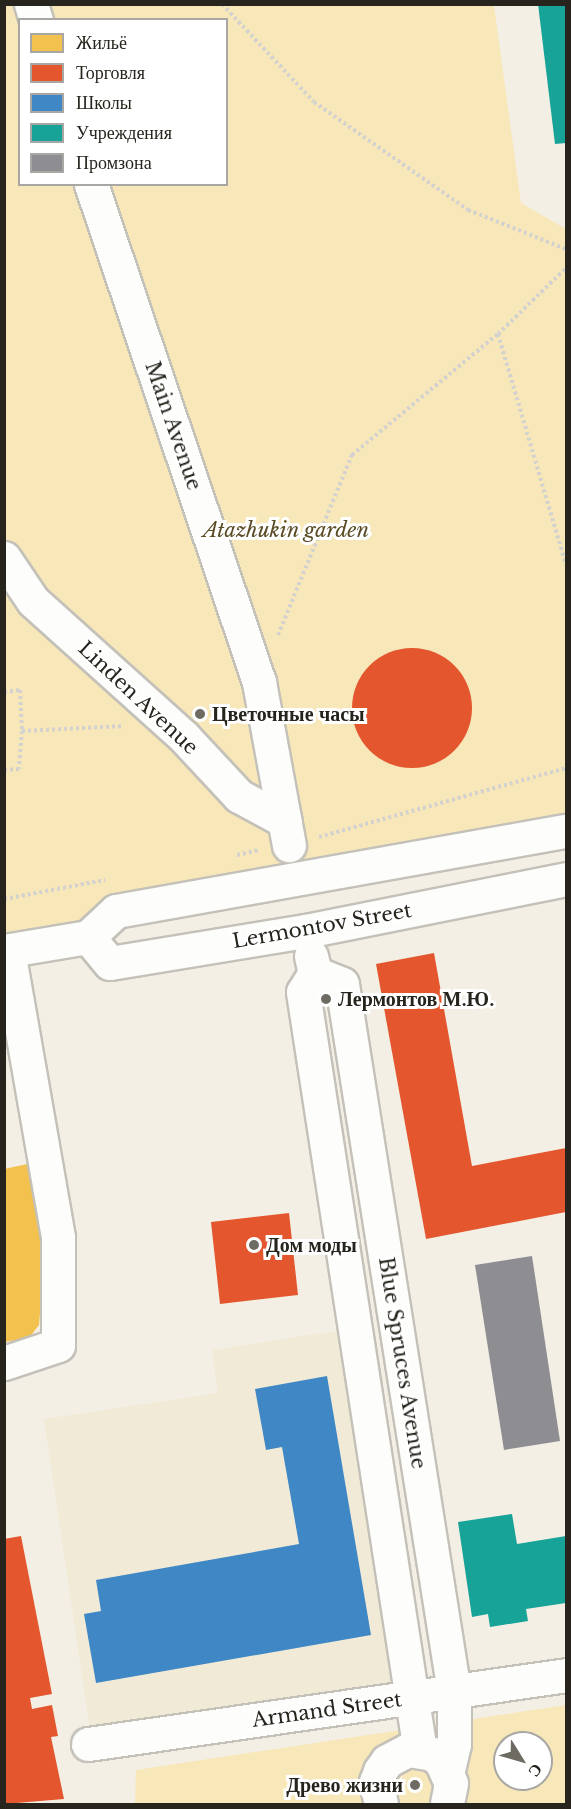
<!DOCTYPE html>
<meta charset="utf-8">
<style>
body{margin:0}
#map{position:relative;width:571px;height:1809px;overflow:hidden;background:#f3efe5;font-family:"Libre Baskerville",serif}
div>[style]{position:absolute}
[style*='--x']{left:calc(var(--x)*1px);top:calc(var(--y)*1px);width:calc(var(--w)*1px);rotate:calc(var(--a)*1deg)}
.built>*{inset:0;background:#f1ead7}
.green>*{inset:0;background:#f8e7b9}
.homes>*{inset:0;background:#f2c14e}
.shops>*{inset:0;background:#e4572e}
.round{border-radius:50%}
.schools>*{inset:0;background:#3f88c5}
.public>*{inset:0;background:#17a398}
.industry>*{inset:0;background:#8d8d92}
.path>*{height:4px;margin-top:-2px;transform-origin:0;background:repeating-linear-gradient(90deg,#d4d2cf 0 3px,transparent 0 6px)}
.roads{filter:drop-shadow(2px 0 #c4c1b9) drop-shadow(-2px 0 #c4c1b9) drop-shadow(0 2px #c4c1b9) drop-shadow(0 -2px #c4c1b9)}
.minor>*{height:33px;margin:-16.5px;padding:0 16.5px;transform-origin:16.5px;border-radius:16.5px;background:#fdfdfb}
.dots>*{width:16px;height:16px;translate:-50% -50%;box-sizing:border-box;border:3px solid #fff;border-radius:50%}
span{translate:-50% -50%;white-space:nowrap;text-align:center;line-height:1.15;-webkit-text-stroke:6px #fff;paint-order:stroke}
.street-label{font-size:20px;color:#26241c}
.park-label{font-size:20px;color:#594b24;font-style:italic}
.poi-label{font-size:20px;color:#26241c;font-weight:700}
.left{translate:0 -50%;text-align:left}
.right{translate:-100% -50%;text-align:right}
.frame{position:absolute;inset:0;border:6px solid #26241c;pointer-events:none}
.legend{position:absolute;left:18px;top:18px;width:210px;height:168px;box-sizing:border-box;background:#fff;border:2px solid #a8a7a4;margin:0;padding:8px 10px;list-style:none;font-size:18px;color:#26241c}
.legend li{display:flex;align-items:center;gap:12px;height:30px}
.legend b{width:30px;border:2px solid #a8a7a4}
.north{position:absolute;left:493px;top:1731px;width:60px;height:60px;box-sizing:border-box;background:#fff;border:2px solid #a8a7a4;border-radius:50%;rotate:127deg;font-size:16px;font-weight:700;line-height:24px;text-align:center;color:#26241c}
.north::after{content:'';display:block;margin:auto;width:21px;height:27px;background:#6e6b62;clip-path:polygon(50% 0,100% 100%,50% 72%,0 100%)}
</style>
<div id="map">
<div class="built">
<i style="clip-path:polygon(342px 1330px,394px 1684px,90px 1730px,44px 1419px,218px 1393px,212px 1350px)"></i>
</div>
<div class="green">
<i style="clip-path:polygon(evenodd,5px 5px,494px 5px,521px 203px,566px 229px,566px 831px,5px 951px,5px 5px,20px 20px,226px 20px,226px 184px,20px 184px,20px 20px)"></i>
<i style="clip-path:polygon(evenodd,566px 1705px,566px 1804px,135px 1804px,136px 1770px,566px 1705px,505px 1743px,541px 1743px,541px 1779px,505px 1779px,505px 1743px)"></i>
</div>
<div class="homes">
<i style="clip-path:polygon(37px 1162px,53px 1241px,40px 1244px,44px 1265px,39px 1325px,29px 1338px,4px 1342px,4px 1169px)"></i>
</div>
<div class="shops">
<i class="round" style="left:352px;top:648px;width:120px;height:120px"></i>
<i style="clip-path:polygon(434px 953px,472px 1166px,566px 1148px,566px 1212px,426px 1239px,376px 964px)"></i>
<i style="clip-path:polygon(289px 1213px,298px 1295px,220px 1304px,211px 1222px)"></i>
<i style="clip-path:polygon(21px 1536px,52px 1694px,30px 1698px,32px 1709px,52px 1705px,58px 1736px,51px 1737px,64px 1799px,5px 1804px,4px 1539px)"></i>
</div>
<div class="schools">
<i style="clip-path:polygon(327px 1376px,371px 1635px,96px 1683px,84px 1614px,101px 1611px,96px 1580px,299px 1544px,282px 1447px,266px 1450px,255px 1389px)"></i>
</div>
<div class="public">
<i style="clip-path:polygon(538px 4px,566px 4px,566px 143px,555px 144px)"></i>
<i style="clip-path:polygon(512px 1514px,517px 1544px,566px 1536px,566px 1603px,526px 1609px,528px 1621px,490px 1627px,488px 1614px,472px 1617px,458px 1522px)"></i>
</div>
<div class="industry">
<i style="clip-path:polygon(532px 1256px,560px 1441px,504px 1450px,475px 1265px)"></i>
</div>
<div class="path">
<i style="--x:222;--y:4;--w:134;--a:46.8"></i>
<i style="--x:314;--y:102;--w:188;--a:35"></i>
<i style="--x:468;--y:210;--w:105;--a:21.7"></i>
<i style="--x:498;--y:334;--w:241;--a:73.6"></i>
<i style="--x:278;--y:635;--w:195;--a:-67.7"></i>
<i style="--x:352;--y:455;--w:190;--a:-39.7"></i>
<i style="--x:498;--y:334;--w:95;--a:-44.1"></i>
<i style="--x:4;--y:692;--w:16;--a:-7"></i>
<i style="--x:20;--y:690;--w:41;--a:87.2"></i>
<i style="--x:22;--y:731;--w:38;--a:95"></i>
<i style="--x:19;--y:769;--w:15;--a:176"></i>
<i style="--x:22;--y:731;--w:102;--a:-2.8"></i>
<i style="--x:319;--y:837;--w:256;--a:-15.6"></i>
<i style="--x:237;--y:855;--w:23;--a:-13"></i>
<i style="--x:4;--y:899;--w:103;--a:-10.7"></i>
</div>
<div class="roads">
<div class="minor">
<i style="--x:31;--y:4;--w:17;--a:73"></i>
<i style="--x:91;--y:184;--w:526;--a:71.36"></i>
<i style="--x:259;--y:682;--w:166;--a:79.6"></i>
<i style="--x:4;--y:558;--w:52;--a:56"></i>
<i style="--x:33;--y:601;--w:203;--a:42"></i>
<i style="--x:184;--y:737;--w:81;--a:47"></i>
<i style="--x:239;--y:796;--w:52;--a:28.5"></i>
<i style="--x:88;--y:937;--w:34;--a:50"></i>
<i style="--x:110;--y:963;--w:199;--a:-9.3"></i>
<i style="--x:306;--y:931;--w:265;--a:-11.3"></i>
<i style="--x:4;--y:951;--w:85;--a:-9.5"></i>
<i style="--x:88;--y:937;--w:38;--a:-43"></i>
<i style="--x:116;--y:911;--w:457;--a:-10.1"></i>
<i style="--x:311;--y:956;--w:17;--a:77"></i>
<i style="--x:315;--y:973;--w:22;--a:122"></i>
<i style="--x:303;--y:992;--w:768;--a:81.24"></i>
<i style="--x:315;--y:973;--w:29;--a:22"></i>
<i style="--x:342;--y:984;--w:717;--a:81.01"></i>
<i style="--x:454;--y:1692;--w:52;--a:90"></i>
<i style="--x:454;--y:1744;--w:28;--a:103"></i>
<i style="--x:4;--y:1363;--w:57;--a:-18.4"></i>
<i style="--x:58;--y:1345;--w:108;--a:-90"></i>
<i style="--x:58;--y:1237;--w:290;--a:-99.9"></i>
<i style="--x:88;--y:1744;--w:483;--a:-8.2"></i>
<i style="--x:381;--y:1804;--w:23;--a:-103"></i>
<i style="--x:376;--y:1782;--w:12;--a:-70"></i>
<i style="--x:380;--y:1771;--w:12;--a:-55"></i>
<i style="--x:387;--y:1761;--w:24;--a:-28"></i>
<i style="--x:408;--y:1750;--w:24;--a:9"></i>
<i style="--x:432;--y:1754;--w:11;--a:38"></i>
<i style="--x:441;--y:1761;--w:24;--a:66"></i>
<i style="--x:451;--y:1783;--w:21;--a:101"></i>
</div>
</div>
<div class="dots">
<i style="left:200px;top:714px;background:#6e6b62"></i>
<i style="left:326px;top:999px;background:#6e6b62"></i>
<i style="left:254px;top:1245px;background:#6e6b62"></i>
<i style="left:415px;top:1785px;background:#6e6b62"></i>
</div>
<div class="street-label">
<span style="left:173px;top:426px;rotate:71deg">Main Avenue</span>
<span style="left:138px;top:698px;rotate:43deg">Linden Avenue</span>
<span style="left:322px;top:926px;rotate:-10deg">Lermontov Street</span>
<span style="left:402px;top:1363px;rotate:81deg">Blue Spruces Avenue</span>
<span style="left:327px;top:1710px;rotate:-8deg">Armand Street</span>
</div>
<div class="park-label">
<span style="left:286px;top:530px">Atazhukin garden</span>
</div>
<div class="poi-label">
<span class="left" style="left:212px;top:714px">Цветочные часы</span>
<span class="left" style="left:338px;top:999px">Лермонтов М.Ю.</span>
<span class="left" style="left:266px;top:1245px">Дом моды</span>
<span class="right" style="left:403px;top:1785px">Древо жизни</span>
</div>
<div class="frame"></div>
<ul class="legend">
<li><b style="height:16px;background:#f2c14e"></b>Жильё</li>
<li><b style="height:16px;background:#e4572e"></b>Торговля</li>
<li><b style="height:16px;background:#3f88c5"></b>Школы</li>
<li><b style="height:16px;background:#17a398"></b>Учреждения</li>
<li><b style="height:16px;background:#8d8d92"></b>Промзона</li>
</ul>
<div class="north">С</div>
</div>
